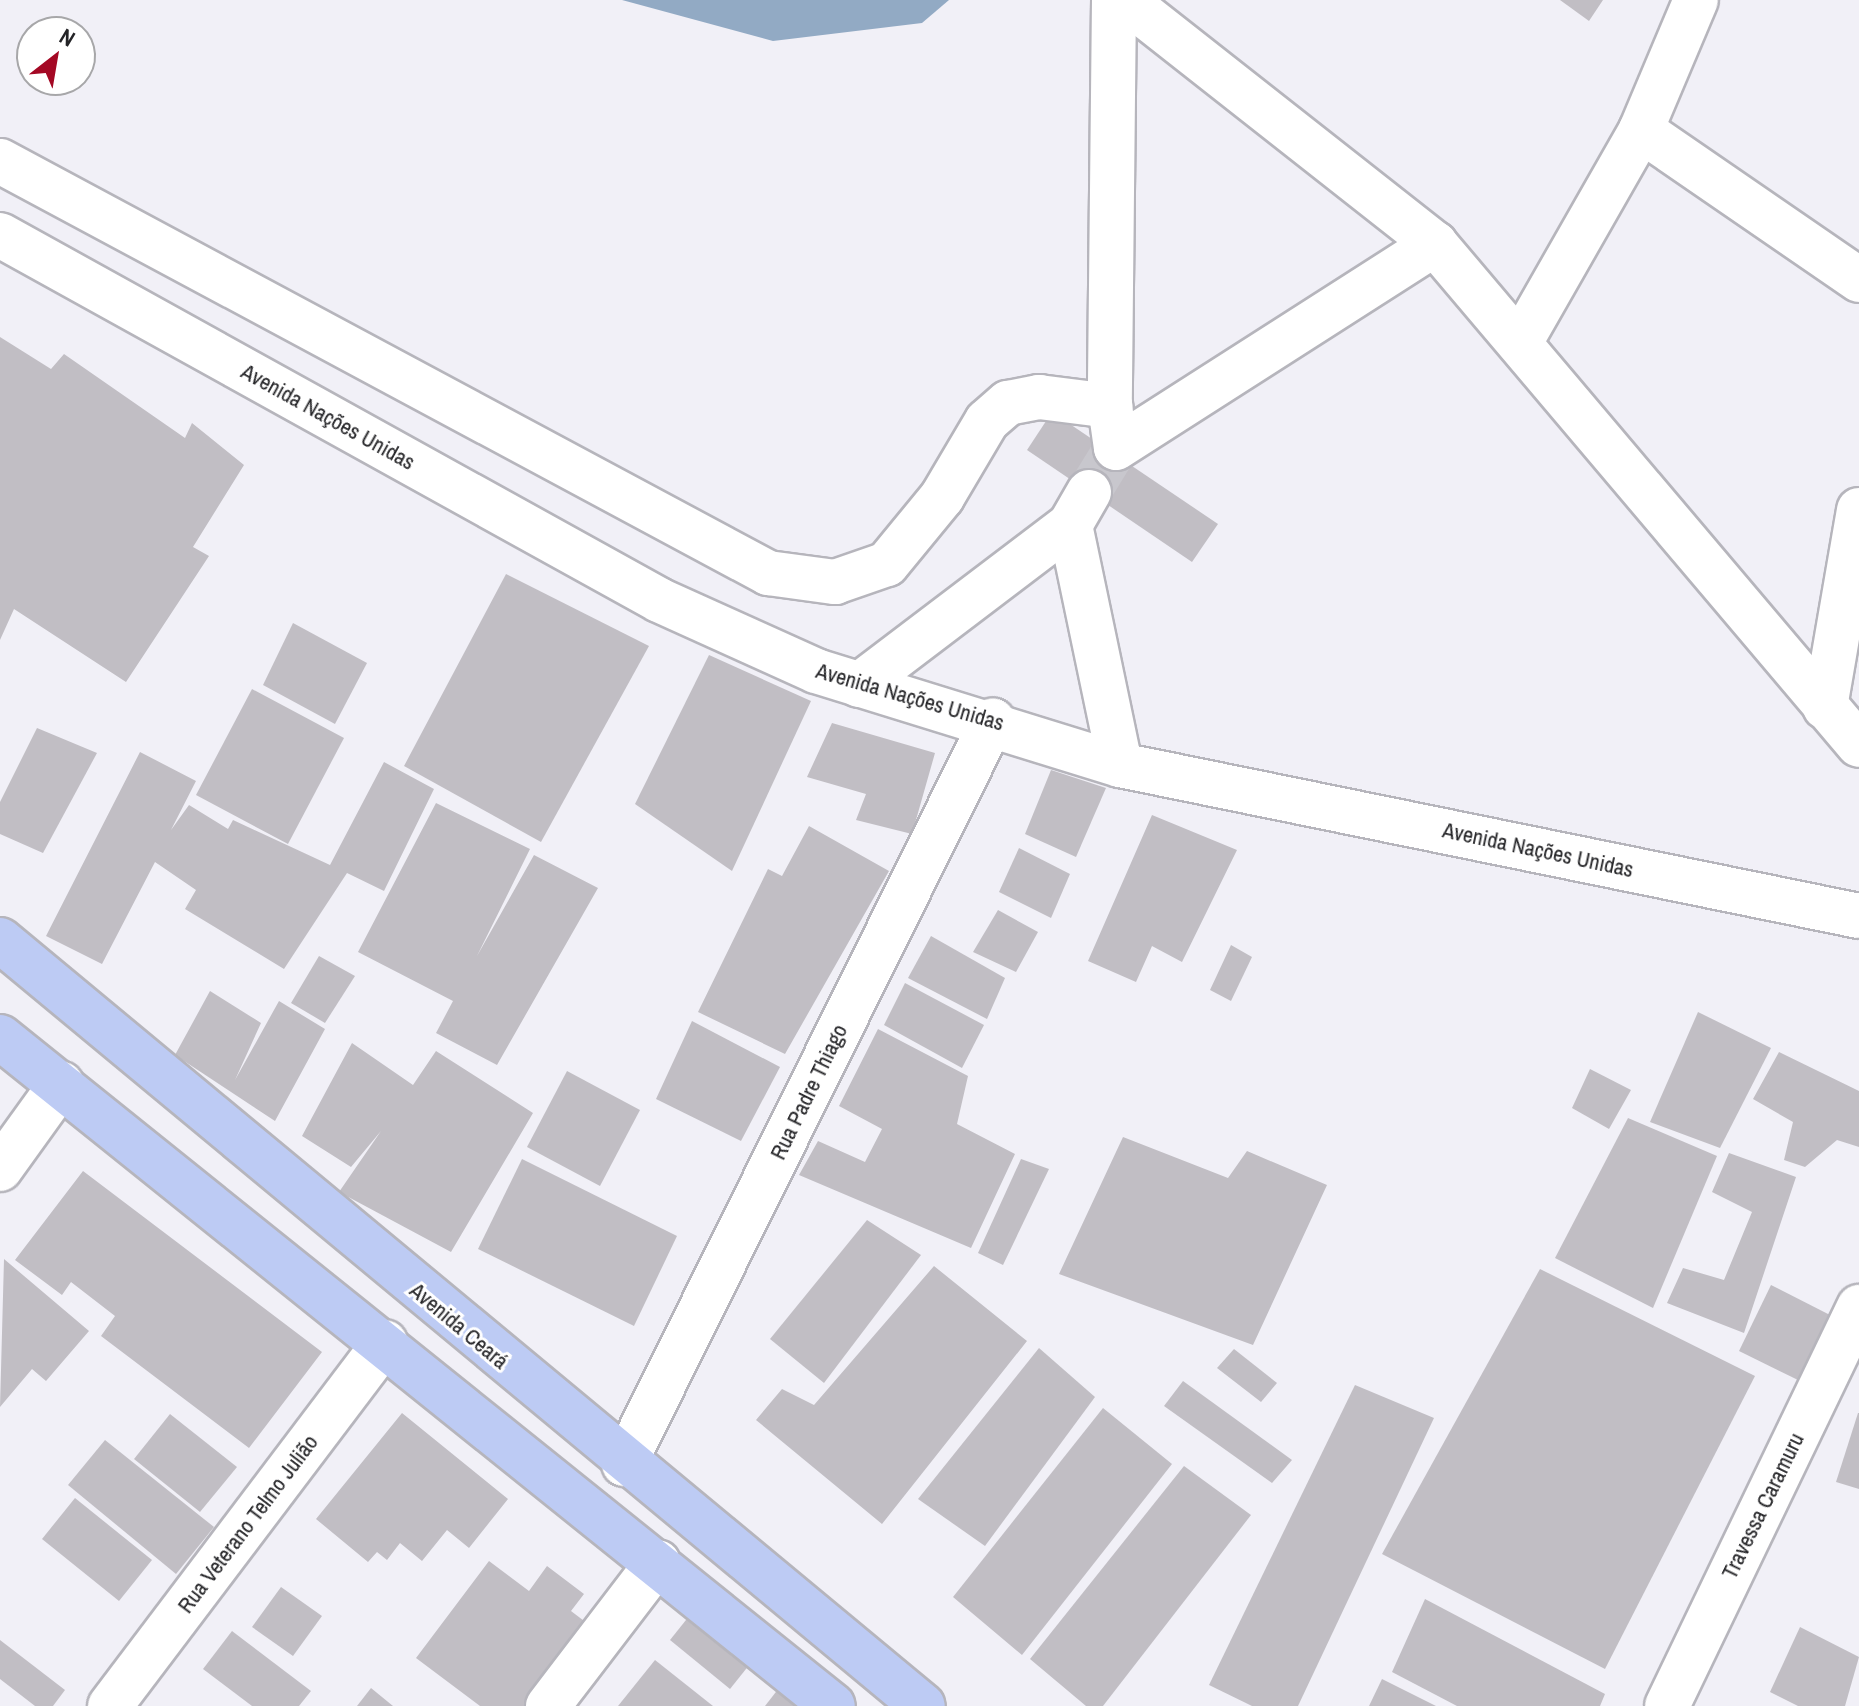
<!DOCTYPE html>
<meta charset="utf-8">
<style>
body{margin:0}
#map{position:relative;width:1859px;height:1706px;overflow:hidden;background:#f1f0f7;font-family:"Archivo Narrow",sans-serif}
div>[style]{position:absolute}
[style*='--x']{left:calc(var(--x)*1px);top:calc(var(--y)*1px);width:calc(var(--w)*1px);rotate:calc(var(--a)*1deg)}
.water>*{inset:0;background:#92aac4}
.building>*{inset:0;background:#c1bec4}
.minor-tunnel>*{height:44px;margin-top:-22px;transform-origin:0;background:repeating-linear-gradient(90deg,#c8c7cd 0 44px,transparent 0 66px)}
.roads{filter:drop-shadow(2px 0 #b6b5bc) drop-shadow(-2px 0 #b6b5bc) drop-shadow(0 2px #b6b5bc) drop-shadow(0 -2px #b6b5bc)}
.minor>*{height:44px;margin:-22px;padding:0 22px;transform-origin:22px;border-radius:22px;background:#fff}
.major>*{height:44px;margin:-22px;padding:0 22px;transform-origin:22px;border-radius:22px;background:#bdcbf4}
span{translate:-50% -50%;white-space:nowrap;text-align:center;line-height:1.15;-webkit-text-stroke:6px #fff;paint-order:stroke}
.street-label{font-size:22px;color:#242427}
.north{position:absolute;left:16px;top:16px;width:80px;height:80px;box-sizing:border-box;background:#fff;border:2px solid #a7a7a9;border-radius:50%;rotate:31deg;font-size:22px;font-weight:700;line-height:32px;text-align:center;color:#242427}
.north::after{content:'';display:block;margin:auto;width:28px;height:36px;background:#a40824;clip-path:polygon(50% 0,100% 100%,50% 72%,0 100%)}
</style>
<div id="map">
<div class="water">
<i style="clip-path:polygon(622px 0,949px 0,922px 23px,773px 41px)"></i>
</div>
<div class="building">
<i style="clip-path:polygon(1560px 0,1603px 0,1589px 21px)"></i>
<i style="clip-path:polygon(0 337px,51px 369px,64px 354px,185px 438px,192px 423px,244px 465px,193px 547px,209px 556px,126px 682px,14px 609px,0 640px)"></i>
<i style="clip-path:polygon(1052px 412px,1218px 524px,1192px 562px,1027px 450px)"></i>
<i style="clip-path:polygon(506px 574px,649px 646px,541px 842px,404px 766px)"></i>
<i style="clip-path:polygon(293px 623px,367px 663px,335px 724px,263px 685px)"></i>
<i style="clip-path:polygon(709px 655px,811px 701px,732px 871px,635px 804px)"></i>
<i style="clip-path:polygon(252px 689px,344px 738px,288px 844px,196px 795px)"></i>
<i style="clip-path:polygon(832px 723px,935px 753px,912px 834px,856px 820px,866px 794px,807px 777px)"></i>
<i style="clip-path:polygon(37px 728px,97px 753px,43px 853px,0 834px,0 802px)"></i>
<i style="clip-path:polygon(140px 752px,196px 781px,171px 830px,189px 805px,228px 829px,233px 820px,330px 865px,384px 762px,434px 789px,384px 891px,347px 873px,284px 969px,185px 909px,196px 890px,155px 862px,102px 964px,46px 936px)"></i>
<i style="clip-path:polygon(1051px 770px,1106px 788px,1076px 857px,1025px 834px)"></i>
<i style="clip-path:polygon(436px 803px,530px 849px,477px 956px,534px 855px,598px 888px,497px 1065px,436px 1033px,453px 1001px,358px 952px)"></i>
<i style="clip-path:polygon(1152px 815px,1237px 850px,1182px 962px,1152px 946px,1136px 982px,1088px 961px)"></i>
<i style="clip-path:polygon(809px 826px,889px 871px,785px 1054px,698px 1012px,768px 869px,782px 876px)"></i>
<i style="clip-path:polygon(1019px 848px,1070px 874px,1051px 918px,999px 892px)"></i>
<i style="clip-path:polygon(998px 910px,1038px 932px,1016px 972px,973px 952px)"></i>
<i style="clip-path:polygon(931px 936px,1005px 978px,987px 1019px,908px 978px)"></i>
<i style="clip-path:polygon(1231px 945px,1252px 957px,1231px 1001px,1210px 990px)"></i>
<i style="clip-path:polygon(319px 956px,355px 976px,325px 1023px,291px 1003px)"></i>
<i style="clip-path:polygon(905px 983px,984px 1025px,962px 1068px,884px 1025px)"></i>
<i style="clip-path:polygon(210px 991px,261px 1023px,235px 1080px,279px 1001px,325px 1029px,275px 1121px,175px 1055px)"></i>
<i style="clip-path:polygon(1698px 1012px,1771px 1048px,1720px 1148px,1650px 1122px)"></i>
<i style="clip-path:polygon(692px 1021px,780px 1067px,741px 1141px,656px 1099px)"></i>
<i style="clip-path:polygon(878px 1029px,968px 1076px,957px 1124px,1015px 1154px,971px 1248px,799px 1175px,818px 1141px,865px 1162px,882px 1129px,839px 1106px)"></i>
<i style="clip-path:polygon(352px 1043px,413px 1085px,436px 1051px,533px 1113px,451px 1252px,339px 1192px,381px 1131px,351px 1167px,302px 1136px)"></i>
<i style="clip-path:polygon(1779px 1052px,1859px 1091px,1859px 1147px,1837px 1140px,1805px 1167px,1784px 1160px,1793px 1122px,1753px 1099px)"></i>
<i style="clip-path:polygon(1590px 1069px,1631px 1090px,1609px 1129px,1572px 1108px)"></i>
<i style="clip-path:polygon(567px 1071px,640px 1110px,600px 1186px,527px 1147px)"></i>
<i style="clip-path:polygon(1628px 1118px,1717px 1156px,1653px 1308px,1555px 1258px)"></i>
<i style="clip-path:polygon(1123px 1137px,1228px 1178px,1247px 1151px,1327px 1185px,1253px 1345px,1059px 1274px)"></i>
<i style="clip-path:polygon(1729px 1153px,1796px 1177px,1744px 1333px,1667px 1303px,1683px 1268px,1724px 1280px,1752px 1212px,1712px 1192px)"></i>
<i style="clip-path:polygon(522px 1159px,677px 1236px,634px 1326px,478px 1249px)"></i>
<i style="clip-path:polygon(1021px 1159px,1049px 1169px,1003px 1265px,978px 1253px)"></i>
<i style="clip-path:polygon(83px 1171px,322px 1352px,249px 1448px,101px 1336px,115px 1316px,71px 1282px,62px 1295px,15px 1260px)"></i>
<i style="clip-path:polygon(867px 1220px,921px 1255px,824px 1383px,770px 1339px)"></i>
<i style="clip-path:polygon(4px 1259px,89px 1331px,46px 1381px,32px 1369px,0 1407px)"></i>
<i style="clip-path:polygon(934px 1266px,1027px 1341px,882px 1524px,756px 1420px,782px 1389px,814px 1405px)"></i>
<i style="clip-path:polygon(1540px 1269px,1755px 1376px,1605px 1669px,1382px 1554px)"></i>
<i style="clip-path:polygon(1771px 1285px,1830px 1315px,1798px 1380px,1739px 1351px)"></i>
<i style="clip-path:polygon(1039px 1348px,1095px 1397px,985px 1546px,918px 1499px)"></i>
<i style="clip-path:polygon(1234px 1349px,1277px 1383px,1261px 1402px,1217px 1368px)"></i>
<i style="clip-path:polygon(1183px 1381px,1292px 1460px,1272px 1483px,1164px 1406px)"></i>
<i style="clip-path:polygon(1355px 1385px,1434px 1418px,1298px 1706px,1252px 1706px,1209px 1685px)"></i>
<i style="clip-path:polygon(1103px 1408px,1172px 1464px,1022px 1655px,953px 1597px)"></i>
<i style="clip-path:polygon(402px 1413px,508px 1499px,469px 1548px,447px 1530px,422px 1561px,400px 1543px,387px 1560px,377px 1552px,368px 1562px,316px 1519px)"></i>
<i style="clip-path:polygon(1858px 1413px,1859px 1413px,1859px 1489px,1836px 1482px)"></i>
<i style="clip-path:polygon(170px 1414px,237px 1467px,200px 1512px,134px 1459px)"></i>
<i style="clip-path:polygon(105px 1440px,214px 1527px,176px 1574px,68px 1485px)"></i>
<i style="clip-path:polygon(1184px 1466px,1251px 1515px,1103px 1706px,1086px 1706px,1030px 1659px)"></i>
<i style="clip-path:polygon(75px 1498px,152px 1560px,119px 1601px,42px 1539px)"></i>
<i style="clip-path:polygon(489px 1561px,529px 1591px,547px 1566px,584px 1594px,571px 1611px,592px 1627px,533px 1706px,480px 1706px,416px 1658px)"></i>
<i style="clip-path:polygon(281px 1587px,322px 1616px,293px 1656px,252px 1627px)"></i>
<i style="clip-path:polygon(1425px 1599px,1605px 1694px,1600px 1706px,1457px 1706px,1392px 1672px)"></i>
<i style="clip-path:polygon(690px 1615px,750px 1664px,730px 1689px,670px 1640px)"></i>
<i style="clip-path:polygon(1800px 1627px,1859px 1657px,1845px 1706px,1798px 1706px,1770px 1692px)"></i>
<i style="clip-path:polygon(232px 1631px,311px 1691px,299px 1706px,252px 1706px,203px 1669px)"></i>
<i style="clip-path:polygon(0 1640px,65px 1690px,53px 1706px,35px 1706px,0 1679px)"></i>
<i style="clip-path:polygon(655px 1660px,713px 1706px,618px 1706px)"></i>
<i style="clip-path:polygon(1382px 1679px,1436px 1706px,1369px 1706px)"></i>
<i style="clip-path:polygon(371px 1688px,393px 1706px,357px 1706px)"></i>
<i style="clip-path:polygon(779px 1688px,802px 1706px,765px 1706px)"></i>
</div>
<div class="minor-tunnel">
<i style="--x:1089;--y:492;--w:46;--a:-58.4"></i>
</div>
<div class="roads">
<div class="minor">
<i style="--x:1114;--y:0;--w:406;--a:90.6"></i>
<i style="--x:1110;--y:406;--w:42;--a:81.9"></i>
<i style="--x:1116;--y:448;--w:379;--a:-32.6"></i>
<i style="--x:1125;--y:0;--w:395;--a:38.2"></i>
<i style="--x:1435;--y:244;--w:656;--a:49.76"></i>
<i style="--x:1641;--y:130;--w:265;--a:34.5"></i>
<i style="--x:0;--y:161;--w:872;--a:28.21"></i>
<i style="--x:768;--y:573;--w:68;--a:7.7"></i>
<i style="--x:835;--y:582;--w:55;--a:-19.1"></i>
<i style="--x:887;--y:564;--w:87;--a:-50.6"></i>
<i style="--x:942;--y:497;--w:88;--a:-59.4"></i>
<i style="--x:987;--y:421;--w:28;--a:-41"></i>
<i style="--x:1008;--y:403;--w:32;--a:-11"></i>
<i style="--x:1039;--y:397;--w:72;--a:7.2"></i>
<i style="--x:0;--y:235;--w:753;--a:28.98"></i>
<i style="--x:659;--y:600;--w:172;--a:24.3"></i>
<i style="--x:816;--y:671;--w:318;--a:17.2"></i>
<i style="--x:1120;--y:765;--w:754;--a:11.55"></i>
<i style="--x:1522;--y:339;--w:241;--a:-60.3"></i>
<i style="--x:1641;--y:130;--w:141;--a:-67.1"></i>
<i style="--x:1070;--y:525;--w:245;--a:78.2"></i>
<i style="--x:859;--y:685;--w:265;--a:-37.2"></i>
<i style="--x:1070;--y:525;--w:38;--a:-60"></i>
<i style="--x:1825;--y:707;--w:200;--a:-80.2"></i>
<i style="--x:0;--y:1169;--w:105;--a:-54.3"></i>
<i style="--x:624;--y:1464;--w:830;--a:-63.62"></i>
<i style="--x:110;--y:1706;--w:456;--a:-52.9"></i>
<i style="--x:548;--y:1706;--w:181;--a:-52.6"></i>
<i style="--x:1667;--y:1706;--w:443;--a:-64.3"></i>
</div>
<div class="major">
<i style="--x:0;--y:940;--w:1199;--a:39.69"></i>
<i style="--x:0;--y:1037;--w:1068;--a:38.77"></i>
</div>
</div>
<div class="street-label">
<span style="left:328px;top:417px;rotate:29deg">Avenida Nações Unidas</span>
<span style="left:910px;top:697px;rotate:16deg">Avenida Nações Unidas</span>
<span style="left:1538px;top:850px;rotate:12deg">Avenida Nações Unidas</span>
<span style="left:809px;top:1092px;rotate:-64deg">Rua Padre Thiago</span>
<span style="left:459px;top:1326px;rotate:40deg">Avenida Ceará</span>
<span style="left:1763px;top:1506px;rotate:-64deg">Travessa Caramuru</span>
<span style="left:248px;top:1524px;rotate:-53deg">Rua Veterano Telmo Julião</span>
</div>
<div class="north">N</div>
</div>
